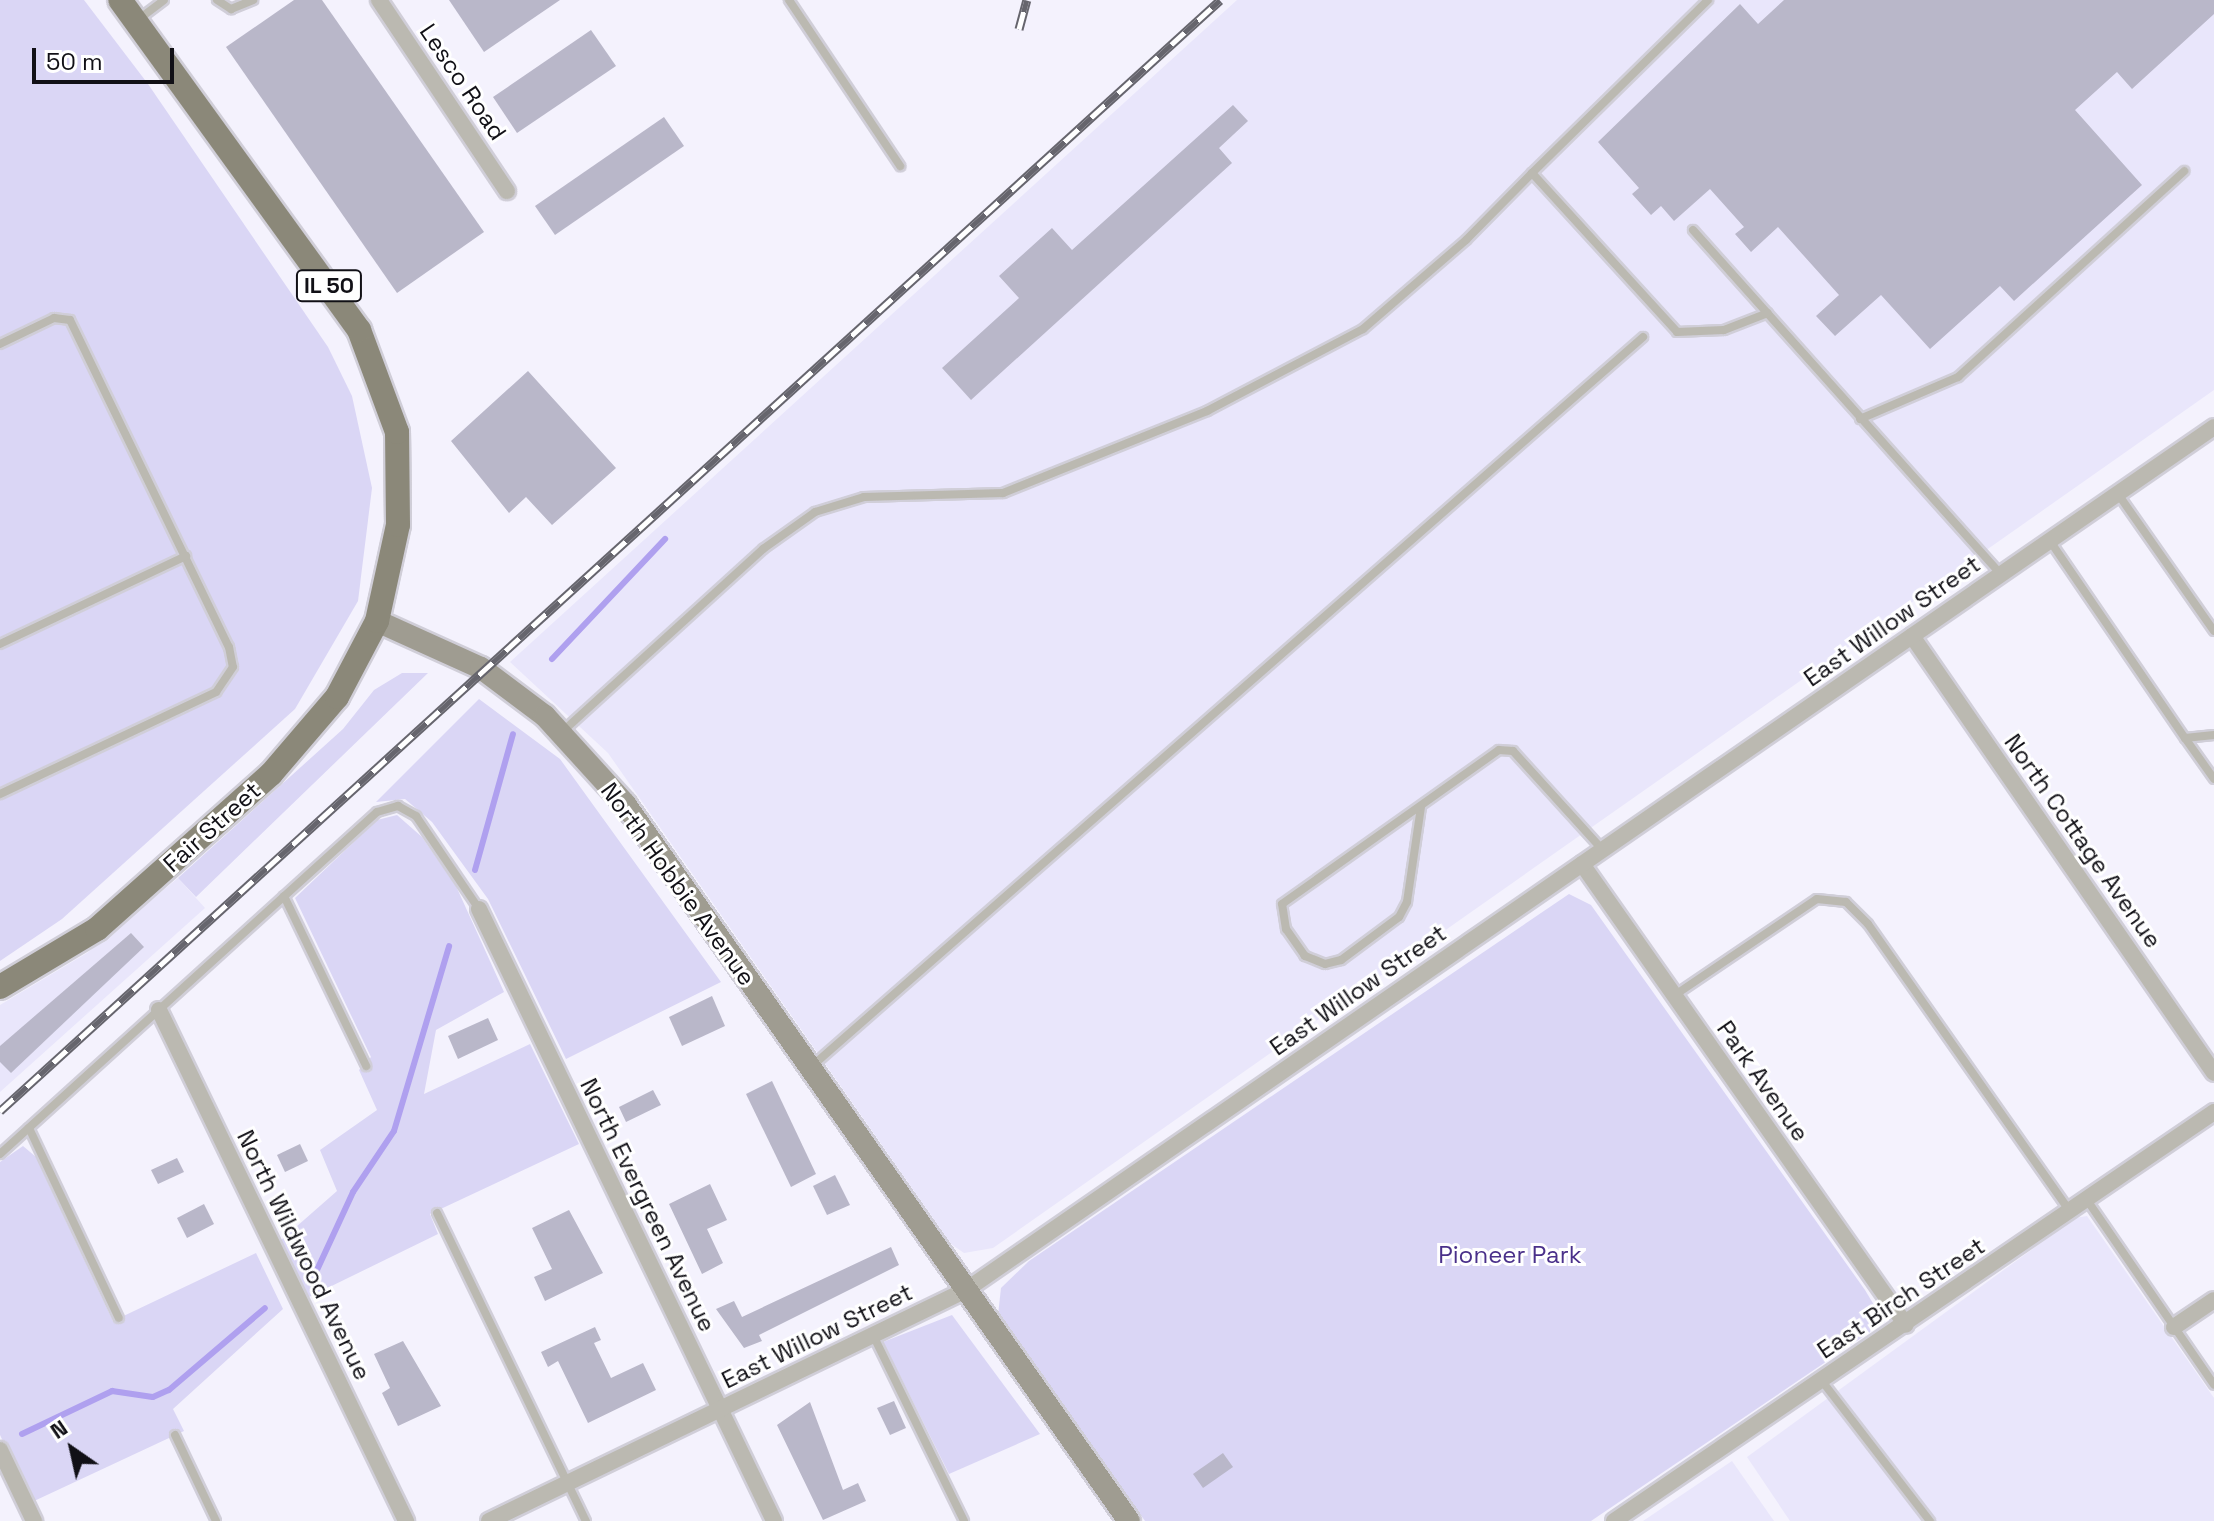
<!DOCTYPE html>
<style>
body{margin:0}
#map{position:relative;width:2214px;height:1521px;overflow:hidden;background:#f4f2fd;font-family:"Space Grotesk",sans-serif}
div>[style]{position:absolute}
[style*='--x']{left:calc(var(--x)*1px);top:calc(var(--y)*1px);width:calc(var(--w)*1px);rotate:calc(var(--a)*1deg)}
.built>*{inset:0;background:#e9e6fb}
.green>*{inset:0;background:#dad6f5}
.stream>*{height:6px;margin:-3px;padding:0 3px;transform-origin:3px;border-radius:3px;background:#afa0ef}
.building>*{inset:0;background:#b9b7c9}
.roads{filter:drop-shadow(2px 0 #d0ced8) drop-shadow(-2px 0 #d0ced8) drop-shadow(0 2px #d0ced8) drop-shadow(0 -2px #d0ced8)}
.service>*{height:8px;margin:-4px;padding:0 4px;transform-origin:4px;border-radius:4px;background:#bbb9b1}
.minor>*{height:16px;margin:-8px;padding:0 8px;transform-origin:8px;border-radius:8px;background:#bbb9b1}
.secondary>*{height:22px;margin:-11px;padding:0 11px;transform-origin:11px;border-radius:11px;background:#9f9c91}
.primary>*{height:24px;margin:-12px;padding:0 12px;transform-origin:12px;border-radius:12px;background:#8b8879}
.rail>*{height:9px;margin-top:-4.5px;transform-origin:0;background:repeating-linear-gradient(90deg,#fff 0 18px,#66656d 0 36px);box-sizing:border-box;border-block:2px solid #66656d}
span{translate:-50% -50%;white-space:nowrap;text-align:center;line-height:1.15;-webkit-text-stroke:6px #fff;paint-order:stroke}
.shield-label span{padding:2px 6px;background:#fff;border:2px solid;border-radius:6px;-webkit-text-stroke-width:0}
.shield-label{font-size:22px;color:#111016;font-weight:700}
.street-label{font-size:24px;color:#111016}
.park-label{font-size:24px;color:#4a308a}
.north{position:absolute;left:32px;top:1409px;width:80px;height:80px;-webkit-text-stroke:6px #fff;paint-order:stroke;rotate:326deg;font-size:22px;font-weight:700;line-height:32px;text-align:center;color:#111016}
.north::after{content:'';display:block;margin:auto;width:28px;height:36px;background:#111016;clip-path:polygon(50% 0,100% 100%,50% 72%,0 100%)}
.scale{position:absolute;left:32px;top:48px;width:142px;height:36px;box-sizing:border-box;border:4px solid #111016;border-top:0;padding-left:10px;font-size:24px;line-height:28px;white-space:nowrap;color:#111016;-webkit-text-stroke:6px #fff;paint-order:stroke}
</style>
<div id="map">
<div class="built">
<i style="clip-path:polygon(1237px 0,2214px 0,2214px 390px,993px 1248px,964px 1253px,951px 1244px,608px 753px,510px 662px)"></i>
<i style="clip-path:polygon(178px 878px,205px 908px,0 1092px,0 1005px,87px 953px)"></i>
<i style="clip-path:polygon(2087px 1216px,2214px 1398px,2214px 1521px,1790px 1521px,1747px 1457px,2075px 1218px)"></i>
<i style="clip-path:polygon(1732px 1461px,1774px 1521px,1643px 1521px)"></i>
</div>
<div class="green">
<i style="clip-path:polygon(0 0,84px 0,148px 84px,328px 347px,352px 396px,372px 488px,358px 601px,295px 709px,62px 919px,0 961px)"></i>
<i style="clip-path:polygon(402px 673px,428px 673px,196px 897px,178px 878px,343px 729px,374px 690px)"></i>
<i style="clip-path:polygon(479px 699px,560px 759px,721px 982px,566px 1059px,488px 899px,432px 822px,405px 799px,376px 802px)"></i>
<i style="clip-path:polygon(397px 815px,422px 837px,456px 886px,504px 992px,436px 1030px,424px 1094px,530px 1044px,579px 1144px,430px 1214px,438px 1234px,307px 1298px,280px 1241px,337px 1191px,320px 1150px,377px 1110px,359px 1070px,371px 1057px,295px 898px,377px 820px)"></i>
<i style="clip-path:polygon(1569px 894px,1591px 905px,1865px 1290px,1874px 1305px,1870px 1332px,1591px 1521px,1145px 1521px,998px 1315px,1001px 1288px,1029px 1261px)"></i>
<i style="clip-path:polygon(23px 1146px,36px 1157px,113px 1321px,256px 1253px,283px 1309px,173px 1409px,184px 1431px,32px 1502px,0 1435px,0 1162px)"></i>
<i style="clip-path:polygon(952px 1315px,1040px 1434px,949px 1474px,883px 1342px)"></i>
</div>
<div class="stream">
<i style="--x:552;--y:659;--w:165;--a:-46.7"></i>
<i style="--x:475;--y:870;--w:141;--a:-74.4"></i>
<i style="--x:317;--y:1270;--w:86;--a:-65.2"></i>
<i style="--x:353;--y:1192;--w:73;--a:-56.1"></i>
<i style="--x:394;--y:1131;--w:193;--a:-73.4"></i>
<i style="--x:22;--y:1434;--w:100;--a:-25.5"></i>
<i style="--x:112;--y:1391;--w:41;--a:8.3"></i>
<i style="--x:153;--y:1397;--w:17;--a:-24"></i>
<i style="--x:169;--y:1390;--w:126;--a:-40.5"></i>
</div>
<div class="building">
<i style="clip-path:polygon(294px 0,322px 0,484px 232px,397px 293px,226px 47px)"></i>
<i style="clip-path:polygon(449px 0,560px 0,484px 52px)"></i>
<i style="clip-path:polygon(1784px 0,2214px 0,2214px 14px,2132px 89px,2117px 72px,2075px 110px,2142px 185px,2014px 301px,2000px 286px,1930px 349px,1881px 295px,1835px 336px,1816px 316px,1839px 295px,1778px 227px,1751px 252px,1735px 234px,1744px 227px,1710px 189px,1674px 221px,1661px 206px,1651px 215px,1632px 194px,1639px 188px,1598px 142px,1740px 4px,1758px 24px)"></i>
<i style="clip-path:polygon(591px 30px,616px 66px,517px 133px,493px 97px)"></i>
<i style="clip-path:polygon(1233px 105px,1248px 121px,1219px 148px,1232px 163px,971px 400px,942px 368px,1019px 298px,999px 276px,1052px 228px,1072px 250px)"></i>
<i style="clip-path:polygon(664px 117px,684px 146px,555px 235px,535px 206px)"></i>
<i style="clip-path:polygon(528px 371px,616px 468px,552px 525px,526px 497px,509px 513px,451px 441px)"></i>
<i style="clip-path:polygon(131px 933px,144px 947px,11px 1073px,0 1062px,0 1046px)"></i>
<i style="clip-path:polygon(712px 996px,725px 1026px,682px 1046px,669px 1017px)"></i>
<i style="clip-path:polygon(488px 1018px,498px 1040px,458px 1059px,448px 1036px)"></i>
<i style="clip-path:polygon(772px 1081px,816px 1174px,791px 1187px,746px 1094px)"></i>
<i style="clip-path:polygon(653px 1090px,661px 1105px,626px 1122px,619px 1107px)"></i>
<i style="clip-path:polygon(300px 1144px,308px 1161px,285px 1172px,277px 1155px)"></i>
<i style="clip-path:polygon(177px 1158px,184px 1172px,158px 1184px,151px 1170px)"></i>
<i style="clip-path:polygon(835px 1175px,850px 1205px,827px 1215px,813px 1186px)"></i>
<i style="clip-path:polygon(710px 1184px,727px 1220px,707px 1229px,723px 1263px,702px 1274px,669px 1204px)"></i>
<i style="clip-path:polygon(204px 1204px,214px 1224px,187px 1238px,177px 1218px)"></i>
<i style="clip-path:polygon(569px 1210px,603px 1273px,545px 1301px,534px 1277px,552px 1269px,532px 1228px)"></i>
<i style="clip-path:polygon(891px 1247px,899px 1265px,759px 1335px,762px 1341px,744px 1348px,716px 1309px,734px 1301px,742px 1317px)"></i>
<i style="clip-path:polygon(595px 1327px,601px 1340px,594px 1343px,611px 1378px,643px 1363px,656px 1390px,588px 1423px,558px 1361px,548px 1367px,541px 1352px)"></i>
<i style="clip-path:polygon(403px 1341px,441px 1406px,398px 1426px,382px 1393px,390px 1388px,374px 1354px)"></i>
<i style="clip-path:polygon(894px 1401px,906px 1428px,890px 1435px,877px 1408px)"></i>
<i style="clip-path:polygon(810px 1402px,843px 1490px,858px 1483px,866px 1501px,823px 1520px,777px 1425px)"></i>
<i style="clip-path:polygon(1223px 1453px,1233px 1467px,1203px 1488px,1193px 1474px)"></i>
</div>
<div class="roads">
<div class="service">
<i style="--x:217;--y:0;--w:17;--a:33"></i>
<i style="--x:231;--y:9;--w:24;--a:-22"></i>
<i style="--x:789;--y:0;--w:200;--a:56.2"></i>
<i style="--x:139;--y:19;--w:31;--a:-37"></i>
<i style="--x:1532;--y:173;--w:247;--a:-44.5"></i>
<i style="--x:1693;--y:230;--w:462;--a:48.2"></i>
<i style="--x:0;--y:344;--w:60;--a:-25.7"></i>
<i style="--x:54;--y:318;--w:16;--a:7"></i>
<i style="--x:70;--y:320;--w:364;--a:64.1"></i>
<i style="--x:229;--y:647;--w:20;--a:79"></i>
<i style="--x:233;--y:667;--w:30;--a:124"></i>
<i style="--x:216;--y:692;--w:239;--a:154.7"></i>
<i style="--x:1860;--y:419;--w:107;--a:-23.2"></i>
<i style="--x:1958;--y:377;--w:306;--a:-42.3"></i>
<i style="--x:2118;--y:494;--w:167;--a:55"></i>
<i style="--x:2050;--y:541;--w:239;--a:55.6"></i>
<i style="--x:2185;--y:738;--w:29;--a:-6"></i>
<i style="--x:0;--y:644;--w:206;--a:-25.3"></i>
<i style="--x:562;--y:732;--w:272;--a:-42.3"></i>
<i style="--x:763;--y:549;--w:64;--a:-35.4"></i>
<i style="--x:815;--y:512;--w:51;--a:-17"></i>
<i style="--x:864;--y:497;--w:139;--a:-1.6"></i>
<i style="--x:1003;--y:493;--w:220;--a:-21.9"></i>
<i style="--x:1207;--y:411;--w:176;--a:-27.7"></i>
<i style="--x:1363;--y:329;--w:136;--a:-40.8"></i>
<i style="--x:1466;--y:240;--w:94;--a:-45.4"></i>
<i style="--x:1532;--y:173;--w:215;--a:47.6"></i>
<i style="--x:1677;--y:332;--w:47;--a:-2.4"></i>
<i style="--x:1724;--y:330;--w:47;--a:-21.1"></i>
<i style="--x:2185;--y:738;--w:50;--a:54.7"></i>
<i style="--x:1421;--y:807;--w:96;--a:98.4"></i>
<i style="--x:1407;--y:902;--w:17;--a:118"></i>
<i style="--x:1399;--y:917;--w:72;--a:143.4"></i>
<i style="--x:1341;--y:960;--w:16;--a:166"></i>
<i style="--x:1325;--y:964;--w:22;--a:-158"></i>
<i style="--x:1305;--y:956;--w:33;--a:-125"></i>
<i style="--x:1286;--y:929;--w:25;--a:-99"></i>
<i style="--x:1282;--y:904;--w:266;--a:-35.4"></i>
<i style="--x:1499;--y:750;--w:14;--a:4"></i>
<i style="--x:1513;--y:751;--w:132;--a:47.8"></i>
<i style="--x:284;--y:896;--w:189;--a:64.2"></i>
<i style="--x:1675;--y:995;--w:171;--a:-34.1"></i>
<i style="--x:1817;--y:899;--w:29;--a:6"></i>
<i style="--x:1846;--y:902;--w:31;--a:45"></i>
<i style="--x:1868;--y:924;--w:350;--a:54.9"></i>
<i style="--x:811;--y:1067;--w:1107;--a:-41.26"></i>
<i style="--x:29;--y:1128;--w:210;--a:64.7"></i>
<i style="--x:0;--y:1154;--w:509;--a:-42.21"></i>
<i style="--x:377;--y:812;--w:22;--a:-16"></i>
<i style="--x:398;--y:806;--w:21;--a:29"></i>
<i style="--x:416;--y:816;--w:112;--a:55.9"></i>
<i style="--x:2087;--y:1200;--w:224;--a:55.5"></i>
<i style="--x:437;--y:1213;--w:342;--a:64.2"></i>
<i style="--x:873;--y:1335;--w:207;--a:63.9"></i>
<i style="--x:1822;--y:1381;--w:177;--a:52.4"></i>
<i style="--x:175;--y:1435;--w:95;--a:64.5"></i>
</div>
<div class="minor">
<i style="--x:379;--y:0;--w:230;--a:56.2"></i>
<i style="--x:1912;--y:636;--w:531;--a:55.35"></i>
<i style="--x:1582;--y:864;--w:563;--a:54.9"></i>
<i style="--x:479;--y:909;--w:679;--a:64.26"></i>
<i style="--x:159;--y:1010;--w:568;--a:64.2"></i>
<i style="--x:2174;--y:1327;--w:48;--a:-34"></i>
<i style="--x:0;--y:1450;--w:79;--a:64.4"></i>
<i style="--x:489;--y:1521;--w:530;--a:-25.84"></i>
<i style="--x:966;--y:1290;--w:1517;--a:-34.66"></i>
<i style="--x:1614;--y:1521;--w:726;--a:-34.28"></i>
</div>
<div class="secondary">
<i style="--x:377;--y:621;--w:114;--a:24.3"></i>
<i style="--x:481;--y:668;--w:80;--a:36.9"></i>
<i style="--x:545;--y:716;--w:119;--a:47.7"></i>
<i style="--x:625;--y:804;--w:876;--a:54.9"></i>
</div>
<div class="primary">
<i style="--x:0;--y:987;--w:113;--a:-30.9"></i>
<i style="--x:97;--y:929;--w:233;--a:-41.7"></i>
<i style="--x:271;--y:774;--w:101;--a:-49.4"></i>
<i style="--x:337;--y:697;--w:86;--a:-62.2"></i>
<i style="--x:377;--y:621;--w:98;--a:-77.7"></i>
<i style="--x:398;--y:525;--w:93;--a:-90.6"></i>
<i style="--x:397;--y:432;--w:109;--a:-110.4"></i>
<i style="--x:359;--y:330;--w:407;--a:-125.9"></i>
</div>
</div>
<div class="rail">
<i style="--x:1019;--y:29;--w:30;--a:-75"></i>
<i style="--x:0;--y:1111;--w:1650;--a:-42.32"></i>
</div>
<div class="shield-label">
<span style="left:329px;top:286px">IL 50</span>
</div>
<div class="street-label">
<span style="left:463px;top:82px;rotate:56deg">Lesco Road</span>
<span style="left:1892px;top:621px;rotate:-35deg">East Willow Street</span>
<span style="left:212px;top:827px;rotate:-42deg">Fair Street</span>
<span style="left:2083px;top:841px;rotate:55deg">North Cottage Avenue</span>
<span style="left:678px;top:884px;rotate:54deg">North Hobbie Avenue</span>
<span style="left:1358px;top:990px;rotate:-35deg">East Willow Street</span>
<span style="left:1763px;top:1081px;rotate:55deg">Park Avenue</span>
<span style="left:648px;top:1205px;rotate:64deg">North Evergreen Avenue</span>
<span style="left:304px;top:1255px;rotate:64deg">North Wildwood Avenue</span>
<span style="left:1901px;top:1298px;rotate:-34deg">East Birch Street</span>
<span style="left:817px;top:1336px;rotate:-26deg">East Willow Street</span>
</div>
<div class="park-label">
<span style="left:1510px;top:1255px">Pioneer Park</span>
</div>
<div class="north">N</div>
<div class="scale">50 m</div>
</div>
